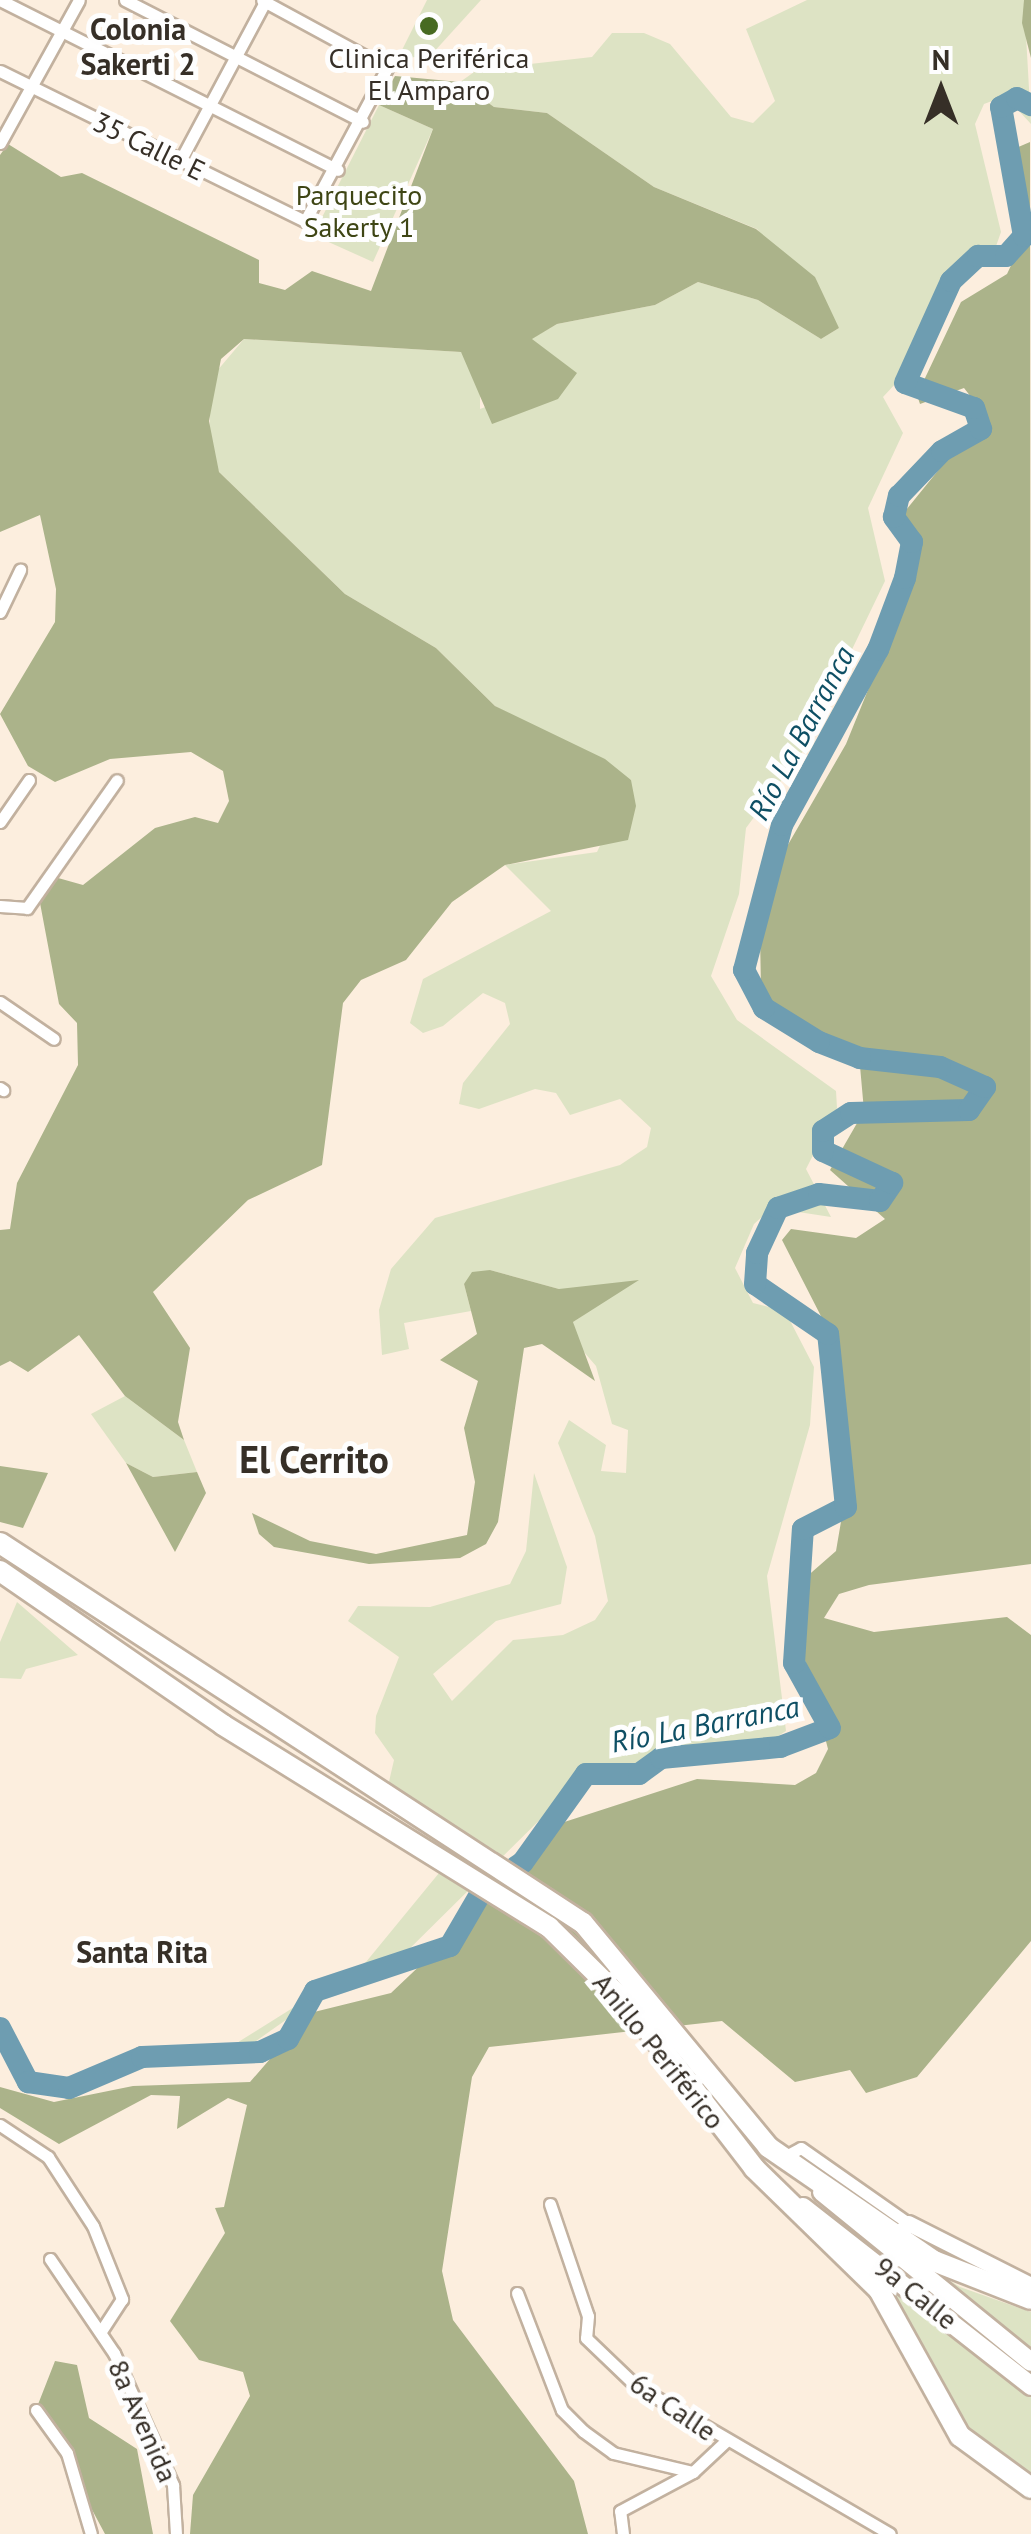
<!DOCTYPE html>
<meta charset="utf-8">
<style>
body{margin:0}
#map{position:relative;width:1031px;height:2534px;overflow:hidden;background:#fceede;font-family:"PT Sans",sans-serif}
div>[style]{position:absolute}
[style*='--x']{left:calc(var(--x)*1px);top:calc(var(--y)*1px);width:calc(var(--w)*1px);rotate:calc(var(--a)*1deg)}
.green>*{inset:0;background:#dde3c4}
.forest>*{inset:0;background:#abb38a}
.river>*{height:22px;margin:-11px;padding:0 11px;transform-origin:11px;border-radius:11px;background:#6e9db1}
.roads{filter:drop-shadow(2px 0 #c2b19f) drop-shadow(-2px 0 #c2b19f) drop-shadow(0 2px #c2b19f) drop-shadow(0 -2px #c2b19f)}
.street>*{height:11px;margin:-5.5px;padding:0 5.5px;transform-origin:5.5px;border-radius:5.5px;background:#fff}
.secondary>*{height:15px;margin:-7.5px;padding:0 7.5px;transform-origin:7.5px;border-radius:7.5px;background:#fff}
.primary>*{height:18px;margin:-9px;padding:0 9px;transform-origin:9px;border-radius:9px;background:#fff}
.highway>*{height:20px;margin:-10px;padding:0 10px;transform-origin:10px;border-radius:10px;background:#fff}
.dots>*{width:28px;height:28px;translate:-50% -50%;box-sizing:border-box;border:5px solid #fefefe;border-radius:50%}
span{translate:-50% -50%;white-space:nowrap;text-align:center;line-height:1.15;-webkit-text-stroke:10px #fefefe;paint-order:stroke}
.poi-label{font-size:28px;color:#362f27}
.street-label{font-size:28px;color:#362f27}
.park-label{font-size:28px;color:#3e4514}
.neighbourhood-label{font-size:30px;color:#362f27;font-weight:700}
.water-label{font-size:30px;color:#0e4f64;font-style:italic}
.district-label{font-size:38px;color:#362f27;font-weight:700}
.north{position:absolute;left:891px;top:40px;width:100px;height:100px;-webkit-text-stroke:8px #fefefe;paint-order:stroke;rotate:0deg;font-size:28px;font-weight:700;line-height:40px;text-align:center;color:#362f27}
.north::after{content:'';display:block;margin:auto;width:35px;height:45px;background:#362f27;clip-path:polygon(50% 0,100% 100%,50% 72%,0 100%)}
</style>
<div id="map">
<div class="green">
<i style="clip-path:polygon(427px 0,481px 0,432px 54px,397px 60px)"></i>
<i style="clip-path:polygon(807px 0,1024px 0,1031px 124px,1005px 96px,984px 104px,975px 124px,1001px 232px,995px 249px,945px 276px,911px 367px,883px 397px,903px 433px,868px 508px,885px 581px,803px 751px,746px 828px,739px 894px,711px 976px,737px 1020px,836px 1091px,837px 1108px,806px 1169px,831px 1217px,772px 1208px,754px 1224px,735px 1268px,753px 1303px,785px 1311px,814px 1367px,810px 1425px,767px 1576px,786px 1731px,749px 1755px,662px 1756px,581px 1779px,386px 1972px,320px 1996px,246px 2048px,216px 2056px,366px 1962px,439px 1873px,433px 1840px,385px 1799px,394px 1760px,375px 1733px,376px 1716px,399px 1657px,348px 1621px,358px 1606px,430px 1607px,510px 1584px,526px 1551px,534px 1473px,567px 1567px,561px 1604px,496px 1621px,433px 1674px,452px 1701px,513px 1640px,563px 1635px,595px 1620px,608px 1601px,595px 1536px,558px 1443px,569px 1420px,606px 1445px,601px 1471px,626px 1473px,628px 1430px,612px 1424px,596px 1366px,578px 1345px,573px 1322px,589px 1311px,559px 1289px,490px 1270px,464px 1284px,471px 1311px,404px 1323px,409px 1349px,382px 1355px,379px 1310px,391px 1269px,435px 1218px,620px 1165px,647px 1147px,651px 1128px,620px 1099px,570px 1115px,556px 1093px,535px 1089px,479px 1109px,459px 1104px,463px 1083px,510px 1024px,505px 1003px,483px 993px,443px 1026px,423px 1033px,410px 1023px,423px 979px,551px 911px,505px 865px,597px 852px,631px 780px,495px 706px,436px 648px,345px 594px,219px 472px,209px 448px,211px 378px,244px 339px,461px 352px,480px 377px,480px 409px,576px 373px,531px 339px,557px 324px,655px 305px,698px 282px,758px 300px,821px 339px,839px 328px,757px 229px,654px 187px,547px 113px,494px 107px,460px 82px,477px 70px,592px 57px,612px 33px,644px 33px,670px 44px,731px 117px,753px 123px,775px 101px,746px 29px)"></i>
<i style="clip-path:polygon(379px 105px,433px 129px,373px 262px,313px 235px)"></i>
<i style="clip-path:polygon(125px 1396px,184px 1440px,197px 1472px,153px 1477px,126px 1463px,91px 1414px)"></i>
<i style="clip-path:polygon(17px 1602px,78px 1655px,26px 1669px,21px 1679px,0 1678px,0 1642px)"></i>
<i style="clip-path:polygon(903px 2252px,960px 2287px,1031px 2312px,1031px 2355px)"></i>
<i style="clip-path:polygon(890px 2285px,1031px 2397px,1031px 2481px,992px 2458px,949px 2409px)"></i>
</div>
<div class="forest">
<i style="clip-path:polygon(1024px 0,1031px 0,1031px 58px,1022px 23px)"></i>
<i style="clip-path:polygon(395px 76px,460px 82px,494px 107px,547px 113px,654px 187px,756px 229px,815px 277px,839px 328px,821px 339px,758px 300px,698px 282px,655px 305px,557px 324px,532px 339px,577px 373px,558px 399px,492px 424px,461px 352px,244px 339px,221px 359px,209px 421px,219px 472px,345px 594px,436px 648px,495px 706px,605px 759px,631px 780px,636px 806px,628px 840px,505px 865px,452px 902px,406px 960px,361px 980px,343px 1003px,322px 1165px,248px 1200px,153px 1292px,190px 1348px,178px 1422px,184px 1440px,125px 1396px,79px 1335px,28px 1372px,10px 1361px,0 1366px,0 1230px,10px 1229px,17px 1183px,78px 1065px,77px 1023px,59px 1004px,37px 887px,51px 876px,83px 885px,155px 828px,195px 817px,218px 823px,229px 801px,223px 771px,191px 752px,110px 759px,55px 782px,28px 766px,0 714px,55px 622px,56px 589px,40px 515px,0 532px,0 155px,8px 144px,61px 177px,82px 173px,259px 260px,259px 283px,285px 290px,312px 271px,371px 291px,433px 129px,379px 105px)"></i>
<i style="clip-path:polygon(1030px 142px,1031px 1564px,869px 1585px,839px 1594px,824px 1618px,874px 1632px,1007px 1617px,1031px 1635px,1031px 1941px,917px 2077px,866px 2093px,850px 2070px,795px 2082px,722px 2021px,489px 2047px,472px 2077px,442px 2271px,453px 2320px,574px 2481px,588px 2534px,190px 2534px,193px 2495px,250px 2396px,243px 2372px,199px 2360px,170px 2321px,225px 2233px,215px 2208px,224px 2207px,247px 2105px,228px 2098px,177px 2129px,180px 2096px,151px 2095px,59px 2144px,0 2108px,0 2087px,54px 2102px,133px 2086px,250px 2082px,310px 2013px,391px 1993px,507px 1883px,552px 1826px,697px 1779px,795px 1785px,816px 1773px,828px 1749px,793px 1614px,796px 1586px,836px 1551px,844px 1504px,824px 1322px,782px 1240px,791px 1229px,856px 1238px,885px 1219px,830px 1170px,864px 1111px,860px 1066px,796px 1026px,761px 989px,760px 936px,774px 869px,846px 744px,901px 609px,913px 571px,900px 539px,902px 515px,975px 425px,978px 406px,964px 388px,920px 404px,917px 395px,961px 302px,1007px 274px,1015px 257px,1007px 152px)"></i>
<i style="clip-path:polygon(490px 1270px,559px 1289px,639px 1280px,573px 1322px,595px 1381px,542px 1344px,524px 1348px,498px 1522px,486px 1544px,460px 1558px,369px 1564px,274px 1547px,259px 1534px,252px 1513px,310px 1541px,376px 1554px,467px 1535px,475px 1482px,464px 1428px,478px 1381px,440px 1360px,477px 1334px,464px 1284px,472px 1272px)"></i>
<i style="clip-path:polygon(126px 1463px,153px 1477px,197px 1472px,206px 1493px,175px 1552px)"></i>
<i style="clip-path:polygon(0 1466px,48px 1473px,23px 1528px,0 1522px)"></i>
<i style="clip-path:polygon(55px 2361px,77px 2365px,89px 2418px,137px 2449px,153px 2534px,105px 2534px,37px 2407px)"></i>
</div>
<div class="river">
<i style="--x:0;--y:2028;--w:61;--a:62.6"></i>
<i style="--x:28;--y:2082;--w:41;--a:8.3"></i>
<i style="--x:69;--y:2088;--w:79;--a:-23"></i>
<i style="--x:142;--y:2057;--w:118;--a:-2.4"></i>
<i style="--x:260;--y:2052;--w:31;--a:-25"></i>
<i style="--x:288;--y:2039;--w:55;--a:-60.6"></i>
<i style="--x:315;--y:1991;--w:142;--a:-18.4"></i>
<i style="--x:450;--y:1946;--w:64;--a:-59.8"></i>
<i style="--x:482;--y:1891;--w:50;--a:-35.3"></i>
<i style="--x:523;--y:1862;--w:108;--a:-54.4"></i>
<i style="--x:586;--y:1774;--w:53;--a:0"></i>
<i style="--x:639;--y:1774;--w:27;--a:-36"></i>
<i style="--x:661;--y:1758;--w:120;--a:-5.3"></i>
<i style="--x:780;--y:1747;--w:53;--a:-20.8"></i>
<i style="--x:830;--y:1728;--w:74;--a:-119"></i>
<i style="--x:794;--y:1663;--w:134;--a:-86.2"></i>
<i style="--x:803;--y:1529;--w:48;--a:-27.1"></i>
<i style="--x:846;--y:1507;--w:174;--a:-95.9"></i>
<i style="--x:828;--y:1334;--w:88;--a:-145.6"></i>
<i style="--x:755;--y:1284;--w:31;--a:-86"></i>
<i style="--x:757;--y:1253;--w:50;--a:-65"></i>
<i style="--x:778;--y:1208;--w:43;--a:-18.9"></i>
<i style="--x:819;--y:1194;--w:61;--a:6.5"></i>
<i style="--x:880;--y:1201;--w:22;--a:-56"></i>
<i style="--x:892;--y:1183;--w:76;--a:-155.1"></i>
<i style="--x:823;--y:1151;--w:20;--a:-90"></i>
<i style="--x:823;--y:1131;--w:33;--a:-33"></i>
<i style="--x:851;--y:1113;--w:118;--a:-1.5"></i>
<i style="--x:969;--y:1110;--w:28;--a:-55"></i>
<i style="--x:985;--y:1087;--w:49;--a:-156"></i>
<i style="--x:940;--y:1067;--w:81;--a:-173.6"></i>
<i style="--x:860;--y:1058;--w:44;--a:-158.7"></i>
<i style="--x:819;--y:1042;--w:65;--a:-148.3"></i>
<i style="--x:764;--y:1008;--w:43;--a:-117.8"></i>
<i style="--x:744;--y:970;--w:150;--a:-75.3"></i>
<i style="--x:782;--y:825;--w:200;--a:-61.3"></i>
<i style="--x:878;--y:650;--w:77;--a:-69.4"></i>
<i style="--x:905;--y:578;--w:37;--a:-79"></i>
<i style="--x:912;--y:542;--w:31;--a:-126"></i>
<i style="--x:894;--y:517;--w:22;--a:-77"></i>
<i style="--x:899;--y:496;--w:62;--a:-46.3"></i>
<i style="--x:942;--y:451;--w:45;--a:-29.4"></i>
<i style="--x:981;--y:429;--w:22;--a:-108"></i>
<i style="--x:974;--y:408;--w:73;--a:-160.1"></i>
<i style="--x:905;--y:383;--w:112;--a:-65.7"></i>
<i style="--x:951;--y:281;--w:37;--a:-43"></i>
<i style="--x:978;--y:256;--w:28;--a:0"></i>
<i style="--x:1006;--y:256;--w:27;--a:-48"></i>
<i style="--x:1024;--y:236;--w:131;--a:-100.1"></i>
<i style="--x:1001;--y:107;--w:18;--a:-29"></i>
<i style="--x:1017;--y:98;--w:16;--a:27"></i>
</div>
<div class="roads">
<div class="street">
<i style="--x:0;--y:0;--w:378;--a:26.7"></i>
<i style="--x:125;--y:0;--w:267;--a:27.1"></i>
<i style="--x:0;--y:71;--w:340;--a:26.2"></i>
<i style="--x:305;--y:221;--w:174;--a:-61.8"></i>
<i style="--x:387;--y:68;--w:142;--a:-151.5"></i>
<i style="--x:0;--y:143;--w:163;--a:-61.1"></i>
<i style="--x:180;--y:161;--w:180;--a:-61.9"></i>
<i style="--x:0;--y:612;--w:47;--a:-64.5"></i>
<i style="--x:0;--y:822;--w:51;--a:-55.4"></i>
<i style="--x:0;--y:906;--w:27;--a:4"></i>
<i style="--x:27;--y:908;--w:156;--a:-54.9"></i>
<i style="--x:0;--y:1002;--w:65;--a:34.4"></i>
<i style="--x:0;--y:1088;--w:4;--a:34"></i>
<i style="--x:0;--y:2125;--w:58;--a:33.7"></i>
<i style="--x:48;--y:2157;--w:82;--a:56.9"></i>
<i style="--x:93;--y:2226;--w:79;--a:68.3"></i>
<i style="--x:122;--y:2299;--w:38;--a:123"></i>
<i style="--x:782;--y:2158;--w:21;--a:-28"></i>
<i style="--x:801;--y:2148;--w:131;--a:35"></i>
<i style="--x:550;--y:2204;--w:118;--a:71.3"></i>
<i style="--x:588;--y:2316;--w:22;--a:95"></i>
<i style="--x:586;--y:2338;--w:68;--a:43.8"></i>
<i style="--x:635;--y:2385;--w:295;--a:30.3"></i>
<i style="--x:50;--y:2259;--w:114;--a:55.8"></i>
<i style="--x:114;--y:2353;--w:145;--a:65.9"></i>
<i style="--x:173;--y:2485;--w:49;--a:86.5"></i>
<i style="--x:517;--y:2293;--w:125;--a:69"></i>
<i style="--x:562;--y:2410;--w:30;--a:45"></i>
<i style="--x:583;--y:2431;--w:37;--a:36"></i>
<i style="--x:613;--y:2453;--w:82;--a:13.4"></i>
<i style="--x:36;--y:2410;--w:53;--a:54.2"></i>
<i style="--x:67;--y:2453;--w:84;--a:73.5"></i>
<i style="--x:623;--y:2534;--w:23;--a:-97"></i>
<i style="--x:620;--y:2511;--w:83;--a:-28.1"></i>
<i style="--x:693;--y:2472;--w:44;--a:-43.2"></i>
</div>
<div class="secondary">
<i style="--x:896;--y:2237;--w:18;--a:-49"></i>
<i style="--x:908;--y:2223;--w:138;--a:26.8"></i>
</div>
<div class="primary">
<i style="--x:822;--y:2192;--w:269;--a:39.1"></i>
<i style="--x:803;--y:2207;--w:290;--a:38.1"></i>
</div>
<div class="highway">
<i style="--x:0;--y:1543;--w:696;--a:33.1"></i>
<i style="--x:583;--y:1923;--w:291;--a:50.4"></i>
<i style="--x:768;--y:2147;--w:201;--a:34.5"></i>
<i style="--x:934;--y:2261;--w:104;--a:21.4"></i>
<i style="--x:0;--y:1571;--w:271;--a:34.6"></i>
<i style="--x:223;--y:1725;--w:384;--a:31.8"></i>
<i style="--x:549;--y:1927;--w:115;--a:44.6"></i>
<i style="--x:631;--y:2008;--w:202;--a:52.4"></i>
<i style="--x:754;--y:2168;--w:175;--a:44.3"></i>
<i style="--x:879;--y:2290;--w:167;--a:61"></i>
<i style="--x:960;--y:2436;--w:88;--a:36.2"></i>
</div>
</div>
<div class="dots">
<i style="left:429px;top:26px;background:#476a22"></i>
</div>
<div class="poi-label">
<span style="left:429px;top:74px">Clinica Periférica<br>El Amparo</span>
</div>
<div class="street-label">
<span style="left:149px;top:146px;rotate:26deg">35 Calle E</span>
<span style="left:659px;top:2051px;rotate:51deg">Anillo Periférico</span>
<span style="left:916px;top:2293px;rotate:39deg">9a Calle</span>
<span style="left:673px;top:2407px;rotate:34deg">6a Calle</span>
<span style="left:143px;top:2421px;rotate:66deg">8a Avenida</span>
</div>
<div class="park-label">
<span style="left:359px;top:211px">Parquecito<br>Sakerty 1</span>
</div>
<div class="neighbourhood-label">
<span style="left:138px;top:46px">Colonia<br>Sakerti 2</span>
<span style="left:142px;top:1952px">Santa Rita</span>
</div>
<div class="water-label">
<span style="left:801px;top:733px;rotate:-62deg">Río La Barranca</span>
<span style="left:705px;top:1724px;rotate:-11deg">Río La Barranca</span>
</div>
<div class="district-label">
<span style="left:314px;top:1459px">El Cerrito</span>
</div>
<div class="north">N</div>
</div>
